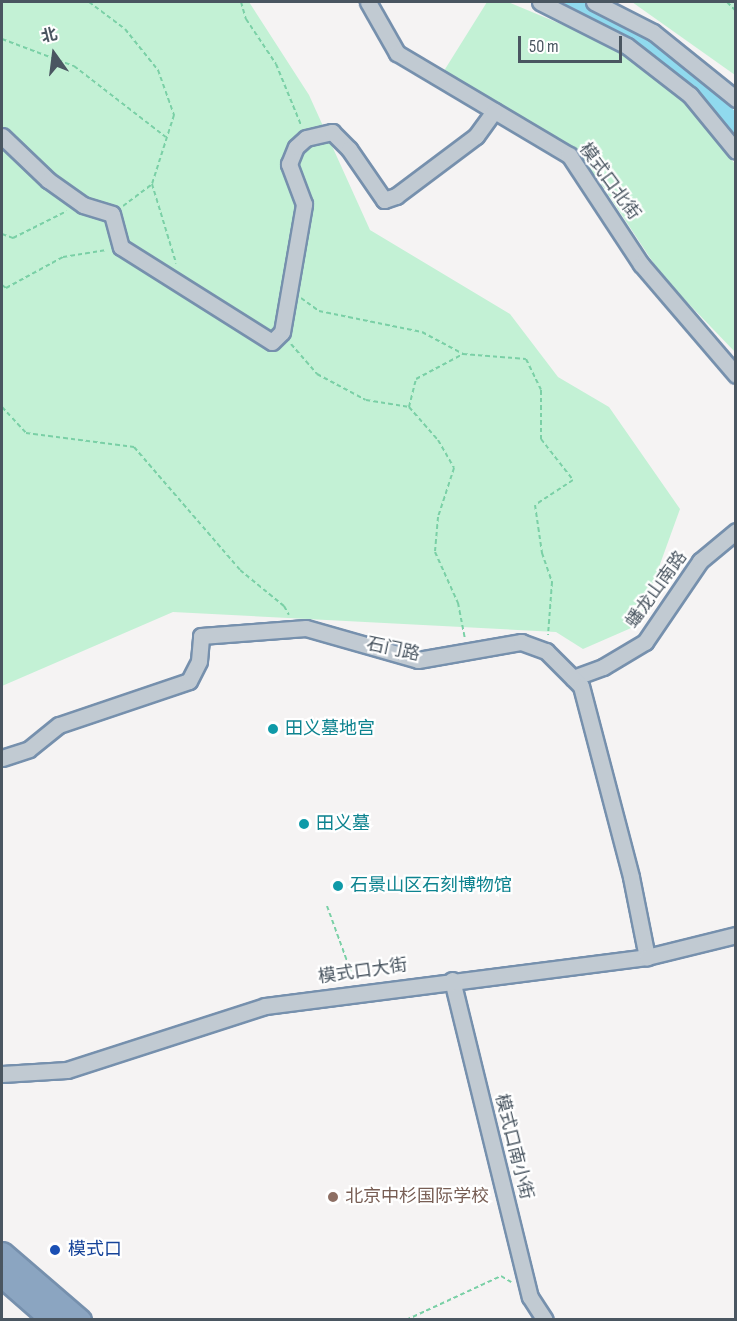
<!DOCTYPE html>
<meta charset="utf-8">
<style>
body{margin:0}
#map{position:relative;width:737px;height:1321px;overflow:hidden;background:#f5f3f3;font-family:"Sofia Sans Condensed","Noto Sans SC",sans-serif}
div>[style]{position:absolute}
[style*='--x']{left:calc(var(--x)*1px);top:calc(var(--y)*1px);width:calc(var(--w)*1px);rotate:calc(var(--a)*1deg)}
.green>*{inset:0;background:#c3f1d5}
.canal>*{height:15px;margin:-7.5px;padding:0 7.5px;transform-origin:7.5px;border-radius:7.5px;background:#90daee}
.path>*{height:2px;margin-top:-1px;transform-origin:0;background:repeating-linear-gradient(90deg,#7ad0a6 0 4.5px,transparent 0 7.5px)}
.roads{filter:drop-shadow(2px 0 #7690ad) drop-shadow(-2px 0 #7690ad) drop-shadow(0 2px #7690ad) drop-shadow(0 -2px #7690ad)}
.minor>*{height:15px;margin:-7.5px;padding:0 7.5px;transform-origin:7.5px;border-radius:7.5px;background:#c1cad2}
.highway>*{height:21px;margin:-10.5px;padding:0 10.5px;transform-origin:10.5px;border-radius:10.5px;background:#8ba5c1}
.dots>*{width:16px;height:16px;translate:-50% -50%;box-sizing:border-box;border:3px solid #fff;border-radius:50%}
span{translate:-50% -50%;white-space:nowrap;text-align:center;line-height:1.15;-webkit-text-stroke:4.5px #fff;paint-order:stroke}
.street-label{font-size:18px;color:#4a5661}
.culture-label{font-size:18px;color:#0d838f}
.left{translate:0 -50%;text-align:left}
.education-label{font-size:18px;color:#785e54}
.transit-label{font-size:18px;color:#164399}
.frame{position:absolute;inset:0;border:3px solid #4a5661;pointer-events:none}
.north{position:absolute;left:24px;top:24px;width:60px;height:60px;-webkit-text-stroke:4px #fff;paint-order:stroke;rotate:346deg;font-size:16px;font-weight:700;line-height:24px;text-align:center;color:#4a5661}
.north::after{content:'';display:block;margin:auto;width:21px;height:27px;background:#4a5661;clip-path:polygon(50% 0,100% 100%,50% 72%,0 100%)}
.scale{position:absolute;left:518px;top:36px;width:104px;height:27px;box-sizing:border-box;border:3px solid #4a5661;border-top:0;padding-left:8px;font-size:18px;line-height:21px;white-space:nowrap;color:#4a5661;-webkit-text-stroke:4px #fff;paint-order:stroke}
</style>
<div id="map">
<div class="green">
<i style="clip-path:polygon(2px 2px,249px 2px,309px 95px,370px 230px,510px 314px,558px 377px,609px 407px,680px 509px,638px 625px,583px 649px,556px 632px,173px 612px,2px 686px)"></i>
<i style="clip-path:polygon(487px 2px,508px 2px,623px 50px,688px 102px,735px 164px,735px 352px,662px 276px,598px 179px,570px 150px,442px 74px)"></i>
<i style="clip-path:polygon(632px 2px,735px 2px,735px 75px)"></i>
</div>
<div class="canal">
<i style="--x:572;--y:2;--w:69;--a:25.8"></i>
<i style="--x:634;--y:32;--w:93;--a:38"></i>
<i style="--x:707;--y:89;--w:46;--a:51.1"></i>
</div>
<div class="path">
<i style="--x:89;--y:2;--w:45;--a:36.9"></i>
<i style="--x:125;--y:29;--w:53;--a:51.2"></i>
<i style="--x:158;--y:70;--w:48;--a:70.4"></i>
<i style="--x:174;--y:115;--w:72;--a:107.7"></i>
<i style="--x:152;--y:184;--w:83;--a:73.1"></i>
<i style="--x:241;--y:2;--w:18;--a:74"></i>
<i style="--x:246;--y:19;--w:54;--a:56.3"></i>
<i style="--x:276;--y:64;--w:66;--a:67.7"></i>
<i style="--x:727;--y:2;--w:13;--a:45"></i>
<i style="--x:2;--y:39;--w:77;--a:20.6"></i>
<i style="--x:74;--y:66;--w:116;--a:37.7"></i>
<i style="--x:123;--y:206;--w:36;--a:-37"></i>
<i style="--x:2;--y:234;--w:12;--a:20"></i>
<i style="--x:13;--y:238;--w:60;--a:-26.6"></i>
<i style="--x:2;--y:285;--w:5;--a:37"></i>
<i style="--x:6;--y:288;--w:65;--a:-28.5"></i>
<i style="--x:63;--y:257;--w:44;--a:-9.2"></i>
<i style="--x:301;--y:298;--w:22;--a:36"></i>
<i style="--x:319;--y:311;--w:105;--a:11.5"></i>
<i style="--x:422;--y:332;--w:47;--a:28.2"></i>
<i style="--x:291;--y:344;--w:40;--a:49"></i>
<i style="--x:317;--y:374;--w:55;--a:28"></i>
<i style="--x:366;--y:400;--w:44;--a:9.2"></i>
<i style="--x:409;--y:407;--w:44;--a:48.7"></i>
<i style="--x:438;--y:440;--w:32;--a:60"></i>
<i style="--x:454;--y:468;--w:52;--a:108.1"></i>
<i style="--x:438;--y:517;--w:35;--a:95"></i>
<i style="--x:435;--y:552;--w:56;--a:65.7"></i>
<i style="--x:458;--y:603;--w:36;--a:79"></i>
<i style="--x:2;--y:407;--w:35;--a:47"></i>
<i style="--x:26;--y:433;--w:109;--a:7.4"></i>
<i style="--x:134;--y:447;--w:162;--a:49.2"></i>
<i style="--x:240;--y:570;--w:57;--a:39.3"></i>
<i style="--x:284;--y:606;--w:10;--a:61"></i>
<i style="--x:409;--y:407;--w:29;--a:-76"></i>
<i style="--x:416;--y:379;--w:53;--a:-28"></i>
<i style="--x:463;--y:354;--w:63;--a:4.5"></i>
<i style="--x:526;--y:359;--w:34;--a:64"></i>
<i style="--x:541;--y:390;--w:49;--a:90"></i>
<i style="--x:541;--y:439;--w:52;--a:52"></i>
<i style="--x:573;--y:480;--w:45;--a:146.7"></i>
<i style="--x:535;--y:505;--w:49;--a:81.7"></i>
<i style="--x:542;--y:553;--w:31;--a:71"></i>
<i style="--x:552;--y:582;--w:53;--a:94.3"></i>
<i style="--x:327;--y:906;--w:79;--a:70"></i>
<i style="--x:406;--y:1320;--w:105;--a:-24.9"></i>
<i style="--x:501;--y:1276;--w:12;--a:31"></i>
</div>
<div class="roads">
<div class="minor">
<i style="--x:368;--y:2;--w:59;--a:60.4"></i>
<i style="--x:397;--y:53;--w:200;--a:30.7"></i>
<i style="--x:569;--y:155;--w:131;--a:56.6"></i>
<i style="--x:641;--y:264;--w:146;--a:49.4"></i>
<i style="--x:540;--y:2;--w:97;--a:26.8"></i>
<i style="--x:627;--y:46;--w:80;--a:37.9"></i>
<i style="--x:690;--y:95;--w:72;--a:50.6"></i>
<i style="--x:594;--y:2;--w:66;--a:27"></i>
<i style="--x:653;--y:32;--w:107;--a:38.9"></i>
<i style="--x:2;--y:136;--w:64;--a:43.7"></i>
<i style="--x:48;--y:180;--w:43;--a:35.5"></i>
<i style="--x:83;--y:205;--w:30;--a:17"></i>
<i style="--x:112;--y:214;--w:34;--a:75"></i>
<i style="--x:121;--y:247;--w:178;--a:32.2"></i>
<i style="--x:272;--y:342;--w:14;--a:-45"></i>
<i style="--x:282;--y:332;--w:130;--a:-80.2"></i>
<i style="--x:304;--y:204;--w:43;--a:-110.6"></i>
<i style="--x:289;--y:164;--w:18;--a:-68"></i>
<i style="--x:296;--y:147;--w:13;--a:-42"></i>
<i style="--x:306;--y:138;--w:27;--a:-13"></i>
<i style="--x:332;--y:132;--w:24;--a:45"></i>
<i style="--x:349;--y:149;--w:62;--a:55.5"></i>
<i style="--x:384;--y:200;--w:13;--a:-18"></i>
<i style="--x:396;--y:196;--w:100;--a:-36.9"></i>
<i style="--x:476;--y:136;--w:31;--a:-54"></i>
<i style="--x:573;--y:678;--w:32;--a:-20"></i>
<i style="--x:603;--y:667;--w:49;--a:-30.8"></i>
<i style="--x:645;--y:642;--w:98;--a:-55.8"></i>
<i style="--x:700;--y:561;--w:47;--a:-39.8"></i>
<i style="--x:2;--y:758;--w:28;--a:-18"></i>
<i style="--x:29;--y:749;--w:38;--a:-39"></i>
<i style="--x:59;--y:725;--w:137;--a:-18.7"></i>
<i style="--x:189;--y:681;--w:22;--a:-63"></i>
<i style="--x:199;--y:661;--w:25;--a:-85"></i>
<i style="--x:201;--y:636;--w:105;--a:-4.4"></i>
<i style="--x:306;--y:628;--w:116;--a:15.9"></i>
<i style="--x:418;--y:660;--w:105;--a:-9.9"></i>
<i style="--x:521;--y:642;--w:27;--a:20"></i>
<i style="--x:546;--y:651;--w:49;--a:45"></i>
<i style="--x:581;--y:686;--w:197;--a:75.3"></i>
<i style="--x:631;--y:877;--w:82;--a:78.7"></i>
<i style="--x:452;--y:980;--w:326;--a:76.2"></i>
<i style="--x:530;--y:1297;--w:27;--a:57"></i>
<i style="--x:2;--y:1074;--w:65;--a:-3.5"></i>
<i style="--x:67;--y:1070;--w:208;--a:-17.9"></i>
<i style="--x:265;--y:1006;--w:385;--a:-7.3"></i>
<i style="--x:647;--y:957;--w:92;--a:-13.9"></i>
</div>
<div class="highway">
<i style="--x:2;--y:1253;--w:103;--a:40.7"></i>
<i style="--x:2;--y:1276;--w:67;--a:41.3"></i>
</div>
</div>
<div class="dots">
<i style="left:273px;top:729px;background:#0f9aa8"></i>
<i style="left:304px;top:824px;background:#0f9aa8"></i>
<i style="left:338px;top:886px;background:#0f9aa8"></i>
<i style="left:333px;top:1197px;background:#8d6e63"></i>
<i style="left:55px;top:1250px;background:#1a4fb4"></i>
</div>
<div class="street-label">
<span style="left:609px;top:182px;rotate:54deg">模式口北街</span>
<span style="left:657px;top:590px;rotate:-54deg">蟠龙山南路</span>
<span style="left:393px;top:650px;rotate:12deg">石门路</span>
<span style="left:363px;top:972px;rotate:-8deg">模式口大街</span>
<span style="left:513px;top:1147px;rotate:76deg">模式口南小街</span>
</div>
<div class="culture-label">
<span class="left" style="left:285px;top:729px">田义墓地宫</span>
<span class="left" style="left:316px;top:824px">田义墓</span>
<span class="left" style="left:350px;top:886px">石景山区石刻博物馆</span>
</div>
<div class="education-label">
<span class="left" style="left:345px;top:1197px">北京中杉国际学校</span>
</div>
<div class="transit-label">
<span class="left" style="left:68px;top:1250px">模式口</span>
</div>
<div class="frame"></div>
<div class="north">北</div>
<div class="scale">50 m</div>
</div>
